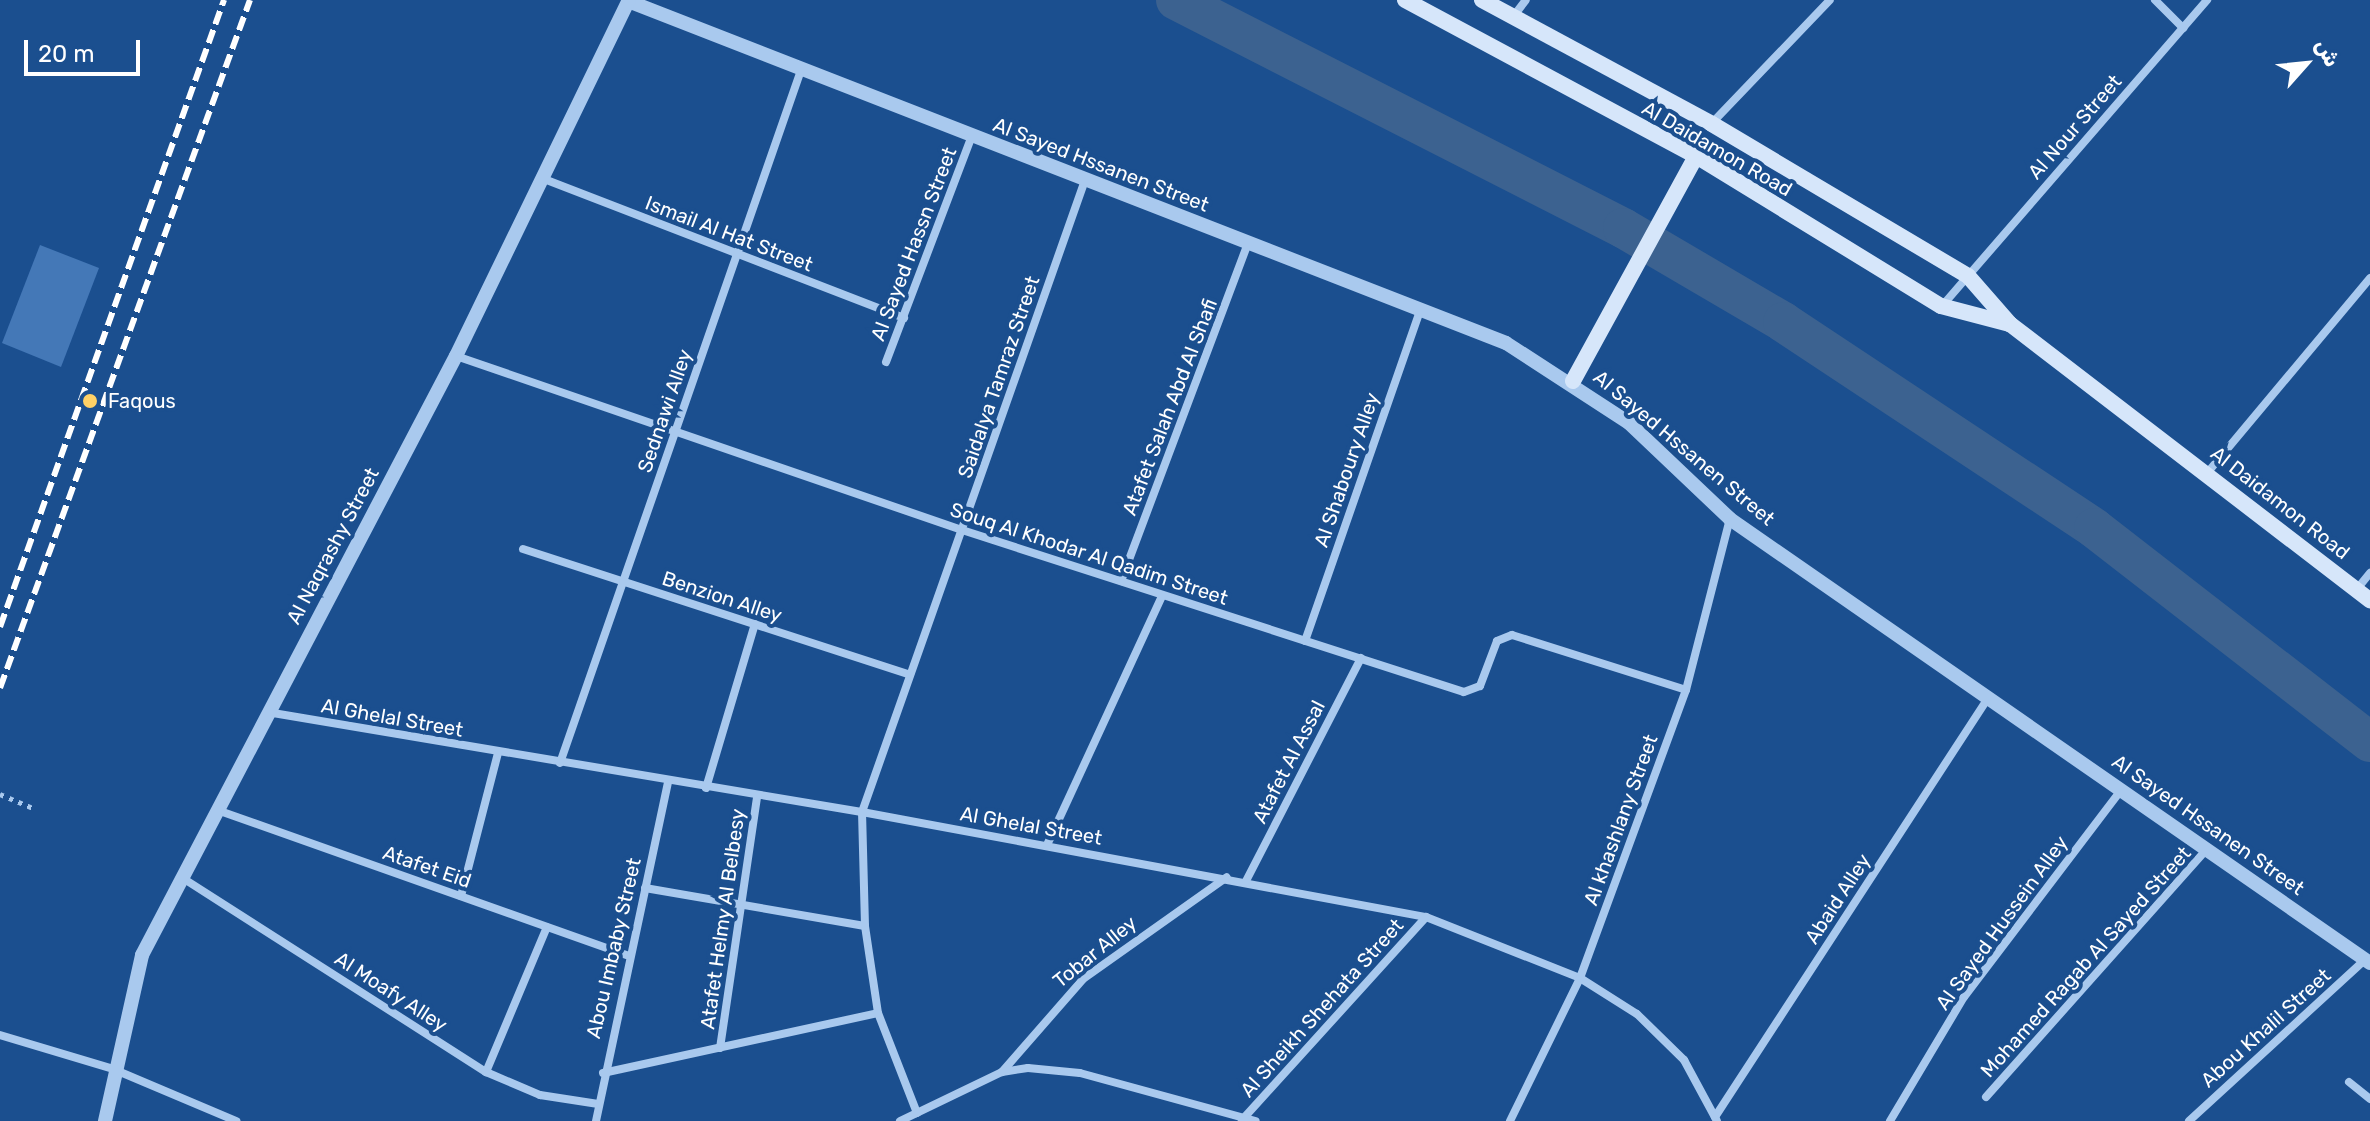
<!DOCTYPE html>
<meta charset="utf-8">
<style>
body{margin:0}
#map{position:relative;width:2370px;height:1121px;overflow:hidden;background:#1b4f8f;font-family:Rubik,"Noto Naskh Arabic",sans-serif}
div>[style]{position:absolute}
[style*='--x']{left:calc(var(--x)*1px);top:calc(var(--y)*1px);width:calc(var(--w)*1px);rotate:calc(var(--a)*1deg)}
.canal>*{height:40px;margin:-20px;padding:0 20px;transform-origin:20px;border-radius:20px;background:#3c6290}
.building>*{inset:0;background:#4478b7}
.path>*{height:5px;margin-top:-2.5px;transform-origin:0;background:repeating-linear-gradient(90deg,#a9c9ee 0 4px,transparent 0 10px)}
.minor>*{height:8px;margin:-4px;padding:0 4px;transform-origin:4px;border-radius:4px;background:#a9c9ee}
.tertiary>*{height:14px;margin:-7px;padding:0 7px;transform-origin:7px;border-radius:7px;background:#a9c9ee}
.secondary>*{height:16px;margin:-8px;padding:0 8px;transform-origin:8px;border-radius:8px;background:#d6e6fa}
.rail>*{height:6px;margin-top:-3px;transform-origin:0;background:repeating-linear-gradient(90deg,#fff 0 14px,transparent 0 20px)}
.dots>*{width:22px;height:22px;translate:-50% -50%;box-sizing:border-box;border:4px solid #1b4f8f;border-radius:50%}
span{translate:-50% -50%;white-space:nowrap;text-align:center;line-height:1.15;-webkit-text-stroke:8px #1b4f8f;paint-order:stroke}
.street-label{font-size:20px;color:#fff}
.poi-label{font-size:20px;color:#fff}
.left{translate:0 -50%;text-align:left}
.north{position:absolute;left:2266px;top:24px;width:80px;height:80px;-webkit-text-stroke:6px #1b4f8f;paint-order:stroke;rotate:63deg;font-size:22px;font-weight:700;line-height:32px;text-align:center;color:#fff}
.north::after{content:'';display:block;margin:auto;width:28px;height:36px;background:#fff;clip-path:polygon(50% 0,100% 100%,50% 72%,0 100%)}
.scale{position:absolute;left:24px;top:40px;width:116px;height:36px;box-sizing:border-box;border:4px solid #fff;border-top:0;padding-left:10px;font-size:24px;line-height:28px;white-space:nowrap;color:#fff;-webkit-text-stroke:6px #1b4f8f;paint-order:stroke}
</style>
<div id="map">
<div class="canal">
<i style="--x:1176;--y:0;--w:502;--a:27.02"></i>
<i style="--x:1623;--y:228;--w:186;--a:30.4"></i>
<i style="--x:1783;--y:322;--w:373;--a:33.5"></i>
<i style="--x:2094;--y:528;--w:349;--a:37.8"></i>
</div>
<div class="building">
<i style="clip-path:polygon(40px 245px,99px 268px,61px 367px,2px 343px)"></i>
</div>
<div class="path">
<i style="--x:0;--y:794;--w:39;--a:23"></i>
</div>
<div class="minor">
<i style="--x:2155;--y:0;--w:40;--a:45"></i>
<i style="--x:1513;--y:17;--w:21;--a:-53"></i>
<i style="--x:1712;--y:123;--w:170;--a:-46.2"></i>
<i style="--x:544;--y:179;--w:386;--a:21.1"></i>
<i style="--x:1942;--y:306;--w:405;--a:-49.1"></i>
<i style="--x:456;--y:356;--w:535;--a:18.98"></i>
<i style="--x:962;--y:530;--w:527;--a:17.89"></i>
<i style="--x:1464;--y:692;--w:17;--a:-21"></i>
<i style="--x:1480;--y:686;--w:48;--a:-69.3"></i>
<i style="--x:1497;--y:641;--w:16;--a:-22"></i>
<i style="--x:1512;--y:635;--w:182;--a:17.5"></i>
<i style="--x:886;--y:362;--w:242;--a:-69.2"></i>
<i style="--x:2208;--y:472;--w:253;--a:-50.1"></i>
<i style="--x:523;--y:549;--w:407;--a:18"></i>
<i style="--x:1121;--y:581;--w:360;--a:-69.4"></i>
<i style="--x:2357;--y:589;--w:21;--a:-51"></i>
<i style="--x:1305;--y:641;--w:350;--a:-70.8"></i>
<i style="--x:267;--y:712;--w:603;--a:9.54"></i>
<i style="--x:862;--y:812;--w:574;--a:10.55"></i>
<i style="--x:1426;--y:917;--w:166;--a:21.6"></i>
<i style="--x:1580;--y:978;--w:67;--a:32.3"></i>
<i style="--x:1637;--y:1014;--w:66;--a:44.4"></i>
<i style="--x:1684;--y:1060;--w:69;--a:61.6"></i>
<i style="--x:560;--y:763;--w:734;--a:-70.82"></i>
<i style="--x:706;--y:788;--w:171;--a:-73.4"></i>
<i style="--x:217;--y:810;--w:435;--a:19.5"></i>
<i style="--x:1047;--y:845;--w:274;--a:-65.2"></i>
<i style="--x:181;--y:877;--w:362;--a:32.6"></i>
<i style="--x:486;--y:1072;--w:59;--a:23.1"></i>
<i style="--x:540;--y:1095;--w:59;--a:8.8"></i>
<i style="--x:1246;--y:881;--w:251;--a:-62.7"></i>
<i style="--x:645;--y:888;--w:223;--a:9.8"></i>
<i style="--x:461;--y:896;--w:148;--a:-75.5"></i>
<i style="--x:0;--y:1035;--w:118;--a:16.7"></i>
<i style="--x:113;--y:1069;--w:134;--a:22.9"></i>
<i style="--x:720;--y:1048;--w:255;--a:-81.6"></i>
<i style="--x:486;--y:1072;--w:157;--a:-67.2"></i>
<i style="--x:1002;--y:1072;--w:123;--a:-48.9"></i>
<i style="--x:1083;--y:979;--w:176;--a:-35.3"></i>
<i style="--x:603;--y:1073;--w:281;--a:-12.3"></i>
<i style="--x:2349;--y:1082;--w:27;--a:39"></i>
<i style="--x:1986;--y:1097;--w:334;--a:-48.3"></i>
<i style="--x:917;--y:1113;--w:107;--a:-111.3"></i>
<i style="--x:878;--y:1013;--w:88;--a:-98.5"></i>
<i style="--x:865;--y:926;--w:114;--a:-91.5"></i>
<i style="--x:862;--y:812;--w:670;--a:-70.56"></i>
<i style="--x:1715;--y:1117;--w:500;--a:-56.91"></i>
<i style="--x:1242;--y:1120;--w:274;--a:-47.8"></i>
<i style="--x:596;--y:1121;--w:347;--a:-78"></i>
<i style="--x:900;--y:1121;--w:113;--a:-25.7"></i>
<i style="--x:1002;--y:1072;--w:26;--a:-9"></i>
<i style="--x:1028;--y:1068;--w:52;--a:5.5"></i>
<i style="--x:1080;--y:1073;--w:182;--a:15.3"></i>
<i style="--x:1510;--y:1121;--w:159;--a:-63.9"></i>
<i style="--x:1580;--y:978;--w:307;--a:-69.8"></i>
<i style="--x:1686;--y:690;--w:177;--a:-75.6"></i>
<i style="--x:1890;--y:1121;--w:144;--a:-59.2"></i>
<i style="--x:1964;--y:997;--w:261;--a:-52.8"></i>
<i style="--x:2189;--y:1121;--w:239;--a:-42.5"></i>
</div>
<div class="tertiary">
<i style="--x:628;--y:1;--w:942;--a:21.28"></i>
<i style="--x:1506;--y:343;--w:147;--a:33"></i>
<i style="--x:1629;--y:423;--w:139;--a:43.5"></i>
<i style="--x:1730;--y:519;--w:779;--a:34.75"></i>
<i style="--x:105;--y:1121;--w:170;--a:-77.4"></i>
<i style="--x:142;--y:955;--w:676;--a:-62.34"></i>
<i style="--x:456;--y:356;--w:396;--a:-64.1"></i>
</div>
<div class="secondary">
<i style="--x:1405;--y:0;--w:330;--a:28.2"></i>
<i style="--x:1696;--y:156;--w:287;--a:31.5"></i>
<i style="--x:1941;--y:306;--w:71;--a:14.6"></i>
<i style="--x:1482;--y:0;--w:261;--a:28.3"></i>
<i style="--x:1712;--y:124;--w:298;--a:30.7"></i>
<i style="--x:1968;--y:276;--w:64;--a:48.8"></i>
<i style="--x:2010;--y:324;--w:454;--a:37.5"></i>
<i style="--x:1573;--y:381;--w:256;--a:-61.3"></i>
</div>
<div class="rail">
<i style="--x:0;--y:627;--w:666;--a:-70.34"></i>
<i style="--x:0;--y:688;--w:732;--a:-70.03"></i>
</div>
<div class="dots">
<i style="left:90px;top:401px;background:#ffd166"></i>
</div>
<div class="street-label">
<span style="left:2075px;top:127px;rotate:-49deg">Al Nour Street</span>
<span style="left:1717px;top:149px;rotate:30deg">Al Daidamon Road</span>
<span style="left:1101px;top:165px;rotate:21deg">Al Sayed Hssanen Street</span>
<span style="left:729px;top:234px;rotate:21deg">Ismail Al Hat Street</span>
<span style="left:914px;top:244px;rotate:-69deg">Al Sayed Hassn Street</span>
<span style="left:999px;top:377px;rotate:-71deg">Saidalya Tamraz Street</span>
<span style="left:1170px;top:407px;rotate:-69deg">Atafet Salah Abd Al Shafi</span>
<span style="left:665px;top:411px;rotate:-71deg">Sednawi Alley</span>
<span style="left:1684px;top:448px;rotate:40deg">Al Sayed Hssanen Street</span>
<span style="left:1347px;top:470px;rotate:-71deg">Al Shaboury Alley</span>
<span style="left:2280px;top:503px;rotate:38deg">Al Daidamon Road</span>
<span style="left:333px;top:546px;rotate:-62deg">Al Naqrashy Street</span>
<span style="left:1089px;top:554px;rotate:18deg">Souq Al Khodar Al Qadim Street</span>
<span style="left:722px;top:597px;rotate:18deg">Benzion Alley</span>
<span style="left:392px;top:718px;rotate:10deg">Al Ghelal Street</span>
<span style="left:1289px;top:762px;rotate:-63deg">Atafet Al Assal</span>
<span style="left:1621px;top:820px;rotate:-70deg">Al khashlany Street</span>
<span style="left:2208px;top:825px;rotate:35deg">Al Sayed Hssanen Street</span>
<span style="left:1031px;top:826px;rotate:10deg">Al Ghelal Street</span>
<span style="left:427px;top:867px;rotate:19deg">Atafet Eid</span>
<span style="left:1838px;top:899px;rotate:-57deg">Abaid Alley</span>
<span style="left:723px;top:919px;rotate:-82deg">Atafet Helmy Al Belbesy</span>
<span style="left:2002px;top:923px;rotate:-54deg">Al Sayed Hussein Alley</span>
<span style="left:614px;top:948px;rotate:-77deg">Abou Imbaby Street</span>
<span style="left:1095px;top:952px;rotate:-39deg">Tobar Alley</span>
<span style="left:2086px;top:962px;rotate:-48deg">Mohamed Ragab Al Sayed Street</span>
<span style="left:391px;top:992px;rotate:33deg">Al Moafy Alley</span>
<span style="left:1322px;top:1008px;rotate:-48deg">Al Sheikh Shehata Street</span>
<span style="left:2266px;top:1028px;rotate:-42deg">Abou Khalil Street</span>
</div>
<div class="poi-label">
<span class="left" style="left:108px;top:401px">Faqous</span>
</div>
<div class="north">ش</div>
<div class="scale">20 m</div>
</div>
